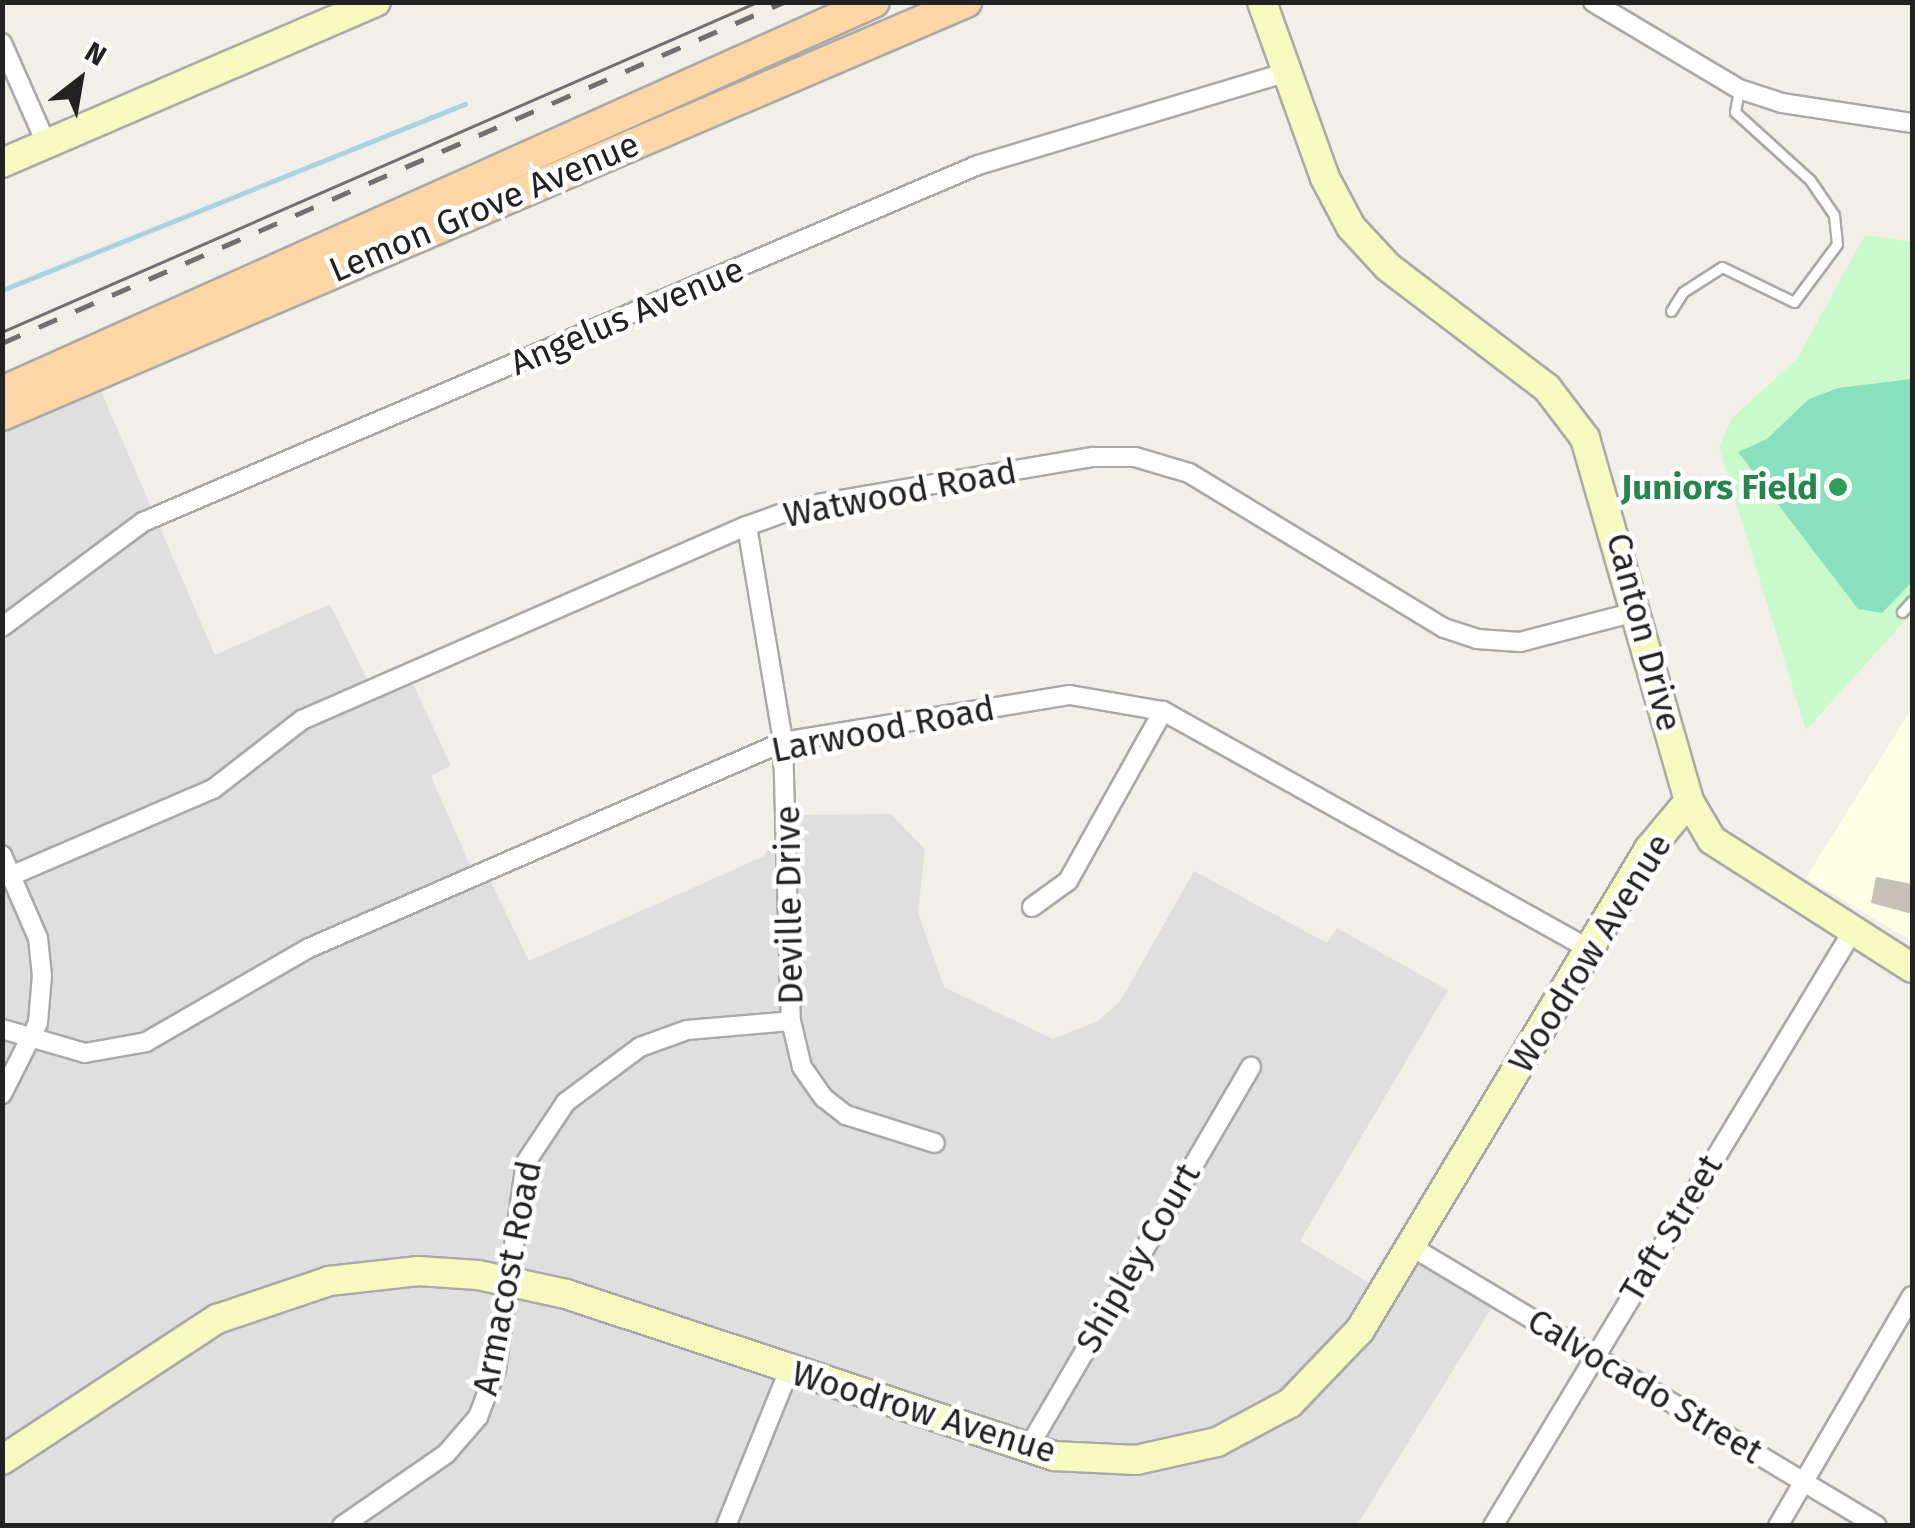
<!DOCTYPE html>
<style>
body{margin:0}
#map{position:relative;width:1915px;height:1528px;overflow:hidden;background:#f2efe9;font-family:"Fira Sans",sans-serif}
div>[style]{position:absolute}
[style*='--x']{left:calc(var(--x)*1px);top:calc(var(--y)*1px);width:calc(var(--w)*1px);rotate:calc(var(--a)*1deg)}
.residential>*{inset:0;background:#e0dfdf}
.education>*{inset:0;background:#ffffe5}
.park>*{inset:0;background:#c8facc}
.pitch>*{inset:0;background:#88e0be}
.stream>*{height:5px;margin:-2.5px;padding:0 2.5px;transform-origin:2.5px;border-radius:2.5px;background:#aad3df}
.building>*{inset:0;background:#c7bfb8}
.roads{filter:drop-shadow(2px 0 #a9a9a9) drop-shadow(-2px 0 #a9a9a9) drop-shadow(0 2px #a9a9a9) drop-shadow(0 -2px #a9a9a9)}
.lane>*{height:9px;margin:-4.5px;padding:0 4.5px;transform-origin:4.5px;border-radius:4.5px;background:#fff}
.street>*{height:18px;margin:-9px;padding:0 9px;transform-origin:9px;border-radius:9px;background:#fff}
.secondary>*{height:28px;margin:-14px;padding:0 14px;transform-origin:14px;border-radius:14px;background:#f7fabf}
.primary>*{height:30px;margin:-15px;padding:0 15px;transform-origin:15px;border-radius:15px;background:#fcd6a4}
.tram>*{height:2.5px;margin:-1.25px;padding:0 1.25px;transform-origin:1.25px;border-radius:1.25px;background:#707070}
.rail>*{height:5px;margin-top:-2.5px;transform-origin:0;background:repeating-linear-gradient(90deg,#707070 0 20px,transparent 0 40px)}
.dots>*{width:28px;height:28px;translate:-50% -50%;box-sizing:border-box;border:5px solid #fff;border-radius:50%}
span{translate:-50% -50%;white-space:nowrap;text-align:center;line-height:1.15;-webkit-text-stroke:9px #fff;paint-order:stroke}
.street-label{font-size:35px;color:#222}
.leisure-label{font-size:35px;color:#27864d;font-weight:700}
.right{translate:-100% -50%;text-align:right}
.frame{position:absolute;inset:0;border:5px solid #222;pointer-events:none}
.north{position:absolute;left:30px;top:30px;width:100px;height:100px;-webkit-text-stroke:8px #fff;paint-order:stroke;rotate:31deg;font-size:28px;font-weight:700;line-height:40px;text-align:center;color:#222}
.north::after{content:'';display:block;margin:auto;width:35px;height:45px;background:#222;clip-path:polygon(50% 0,100% 100%,50% 72%,0 100%)}
</style>
<div id="map">
<div class="residential">
<i style="clip-path:polygon(98px 384px,215px 655px,330px 604px,367px 679px,414px 686px,451px 766px,431px 776px,469px 863px,491px 882px,529px 961px,764px 856px,788px 815px,891px 814px,925px 849px,918px 913px,944px 987px,1053px 1039px,1098px 1021px,1121px 1000px,1194px 871px,1327px 943px,1337px 928px,1448px 990px,1300px 1241px,1384px 1292px,1410px 1252px,1494px 1304px,1357px 1525px,3px 1525px,2px 426px)"></i>
</div>
<div class="education">
<i style="clip-path:polygon(1912px 708px,1912px 941px,1806px 878px)"></i>
</div>
<div class="park">
<i style="clip-path:polygon(1865px 235px,1912px 242px,1912px 613px,1806px 730px,1719px 447px,1732px 418px,1797px 359px)"></i>
</div>
<div class="pitch">
<i style="clip-path:polygon(1912px 379px,1912px 582px,1882px 613px,1858px 609px,1738px 452px,1767px 439px,1809px 399px,1838px 388px)"></i>
</div>
<div class="stream">
<i style="--x:2;--y:290;--w:499;--a:-21.9"></i>
</div>
<div class="building">
<i style="clip-path:polygon(1876px 877px,1912px 884px,1912px 914px,1871px 903px)"></i>
</div>
<div class="roads">
<div class="lane">
<i style="--x:1671;--y:311;--w:22;--a:-58"></i>
<i style="--x:1683;--y:292;--w:46;--a:-32.7"></i>
<i style="--x:1722;--y:267;--w:80;--a:25.9"></i>
<i style="--x:1794;--y:302;--w:72;--a:-53.4"></i>
<i style="--x:1837;--y:244;--w:29;--a:-96"></i>
<i style="--x:1834;--y:215;--w:42;--a:-124.4"></i>
<i style="--x:1810;--y:180;--w:101;--a:-137.8"></i>
<i style="--x:1735;--y:112;--w:23;--a:-80"></i>
<i style="--x:1902;--y:612;--w:15;--a:-48"></i>
</div>
<div class="street">
<i style="--x:1593;--y:2;--w:170;--a:30.8"></i>
<i style="--x:1739;--y:89;--w:45;--a:18"></i>
<i style="--x:1782;--y:103;--w:132;--a:8.7"></i>
<i style="--x:2;--y:43;--w:111;--a:66.2"></i>
<i style="--x:747;--y:526;--w:219;--a:80.5"></i>
<i style="--x:783;--y:742;--w:279;--a:88.4"></i>
<i style="--x:791;--y:1021;--w:47;--a:76.6"></i>
<i style="--x:802;--y:1067;--w:38;--a:55"></i>
<i style="--x:824;--y:1098;--w:28;--a:38"></i>
<i style="--x:846;--y:1115;--w:93;--a:17.5"></i>
<i style="--x:2;--y:627;--w:176;--a:-36.7"></i>
<i style="--x:143;--y:522;--w:908;--a:-23.15"></i>
<i style="--x:978;--y:165;--w:320;--a:-16.7"></i>
<i style="--x:2;--y:855;--w:90;--a:66.6"></i>
<i style="--x:38;--y:938;--w:37;--a:84"></i>
<i style="--x:42;--y:975;--w:48;--a:94.8"></i>
<i style="--x:38;--y:1023;--w:80;--a:116.9"></i>
<i style="--x:13;--y:875;--w:218;--a:-23.3"></i>
<i style="--x:213;--y:789;--w:113;--a:-37.8"></i>
<i style="--x:302;--y:720;--w:485;--a:-23.6"></i>
<i style="--x:747;--y:526;--w:55;--a:-20.1"></i>
<i style="--x:799;--y:507;--w:298;--a:-9.7"></i>
<i style="--x:1093;--y:457;--w:42;--a:0"></i>
<i style="--x:1135;--y:457;--w:56;--a:16.5"></i>
<i style="--x:1189;--y:473;--w:298;--a:31.3"></i>
<i style="--x:1444;--y:628;--w:35;--a:18"></i>
<i style="--x:1477;--y:639;--w:43;--a:4"></i>
<i style="--x:1520;--y:642;--w:123;--a:-14.6"></i>
<i style="--x:1032;--y:907;--w:44;--a:-35.8"></i>
<i style="--x:1068;--y:881;--w:195;--a:-60.8"></i>
<i style="--x:2;--y:1029;--w:86;--a:16.1"></i>
<i style="--x:85;--y:1053;--w:62;--a:-10.2"></i>
<i style="--x:146;--y:1042;--w:188;--a:-30"></i>
<i style="--x:309;--y:948;--w:517;--a:-23.49"></i>
<i style="--x:783;--y:742;--w:291;--a:-9.3"></i>
<i style="--x:1070;--y:695;--w:94;--a:9.8"></i>
<i style="--x:1163;--y:711;--w:488;--a:29.2"></i>
<i style="--x:1412;--y:1247;--w:542;--a:30.96"></i>
<i style="--x:1027;--y:1450;--w:444;--a:-59.7"></i>
<i style="--x:342;--y:1526;--w:126;--a:-34.7"></i>
<i style="--x:446;--y:1454;--w:49;--a:-49.1"></i>
<i style="--x:478;--y:1417;--w:50;--a:-69"></i>
<i style="--x:496;--y:1370;--w:210;--a:-81.8"></i>
<i style="--x:526;--y:1162;--w:72;--a:-56.3"></i>
<i style="--x:566;--y:1102;--w:92;--a:-36.6"></i>
<i style="--x:640;--y:1047;--w:50;--a:-19.9"></i>
<i style="--x:687;--y:1030;--w:104;--a:-4.9"></i>
<i style="--x:726;--y:1526;--w:168;--a:-68"></i>
<i style="--x:1493;--y:1526;--w:694;--a:-58.85"></i>
<i style="--x:1778;--y:1526;--w:266;--a:-59.8"></i>
</div>
<div class="secondary">
<i style="--x:1262;--y:2;--w:187;--a:70.3"></i>
<i style="--x:1325;--y:178;--w:55;--a:62"></i>
<i style="--x:1351;--y:227;--w:54;--a:47.2"></i>
<i style="--x:1388;--y:267;--w:200;--a:37.3"></i>
<i style="--x:1547;--y:388;--w:63;--a:52.8"></i>
<i style="--x:1585;--y:438;--w:378;--a:74"></i>
<i style="--x:1689;--y:801;--w:45;--a:59.5"></i>
<i style="--x:1712;--y:840;--w:237;--a:32.6"></i>
<i style="--x:2;--y:163;--w:407;--a:-23.3"></i>
<i style="--x:2;--y:1460;--w:257;--a:-33.3"></i>
<i style="--x:217;--y:1319;--w:118;--a:-18.7"></i>
<i style="--x:329;--y:1281;--w:90;--a:-6.4"></i>
<i style="--x:418;--y:1271;--w:60;--a:3.8"></i>
<i style="--x:478;--y:1275;--w:90;--a:12.2"></i>
<i style="--x:566;--y:1294;--w:514;--a:18.36"></i>
<i style="--x:1054;--y:1456;--w:82;--a:2.8"></i>
<i style="--x:1136;--y:1460;--w:83;--a:-12.5"></i>
<i style="--x:1217;--y:1442;--w:83;--a:-28.1"></i>
<i style="--x:1290;--y:1403;--w:101;--a:-46.2"></i>
<i style="--x:1360;--y:1330;--w:561;--a:-59"></i>
<i style="--x:1649;--y:849;--w:62;--a:-50.2"></i>
</div>
<div class="primary">
<i style="--x:2;--y:392;--w:955;--a:-24.1"></i>
<i style="--x:2;--y:415;--w:1049;--a:-23.19"></i>
</div>
</div>
<div class="tram">
<i style="--x:2;--y:332;--w:824;--a:-23.61"></i>
</div>
<div class="rail">
<i style="--x:2;--y:343;--w:853;--a:-23.56"></i>
</div>
<div class="dots">
<i style="left:1838px;top:487px;background:#2e9e5b"></i>
</div>
<div class="street-label">
<span style="left:484px;top:207px;rotate:-23deg">Lemon Grove Avenue</span>
<span style="left:627px;top:316px;rotate:-23deg">Angelus Avenue</span>
<span style="left:900px;top:493px;rotate:-11deg">Watwood Road</span>
<span style="left:1644px;top:632px;rotate:75deg">Canton Drive</span>
<span style="left:883px;top:729px;rotate:-11deg">Larwood Road</span>
<span style="left:789px;top:905px;rotate:-91deg">Deville Drive</span>
<span style="left:1590px;top:953px;rotate:-58deg">Woodrow Avenue</span>
<span style="left:1671px;top:1228px;rotate:-59deg">Taft Street</span>
<span style="left:1138px;top:1258px;rotate:-60deg">Shipley Court</span>
<span style="left:507px;top:1278px;rotate:-79deg">Armacost Road</span>
<span style="left:1645px;top:1386px;rotate:31deg">Calvocado Street</span>
<span style="left:924px;top:1412px;rotate:17deg">Woodrow Avenue</span>
</div>
<div class="leisure-label">
<span class="right" style="left:1818px;top:487px">Juniors Field</span>
</div>
<div class="frame"></div>
<div class="north">N</div>
</div>
